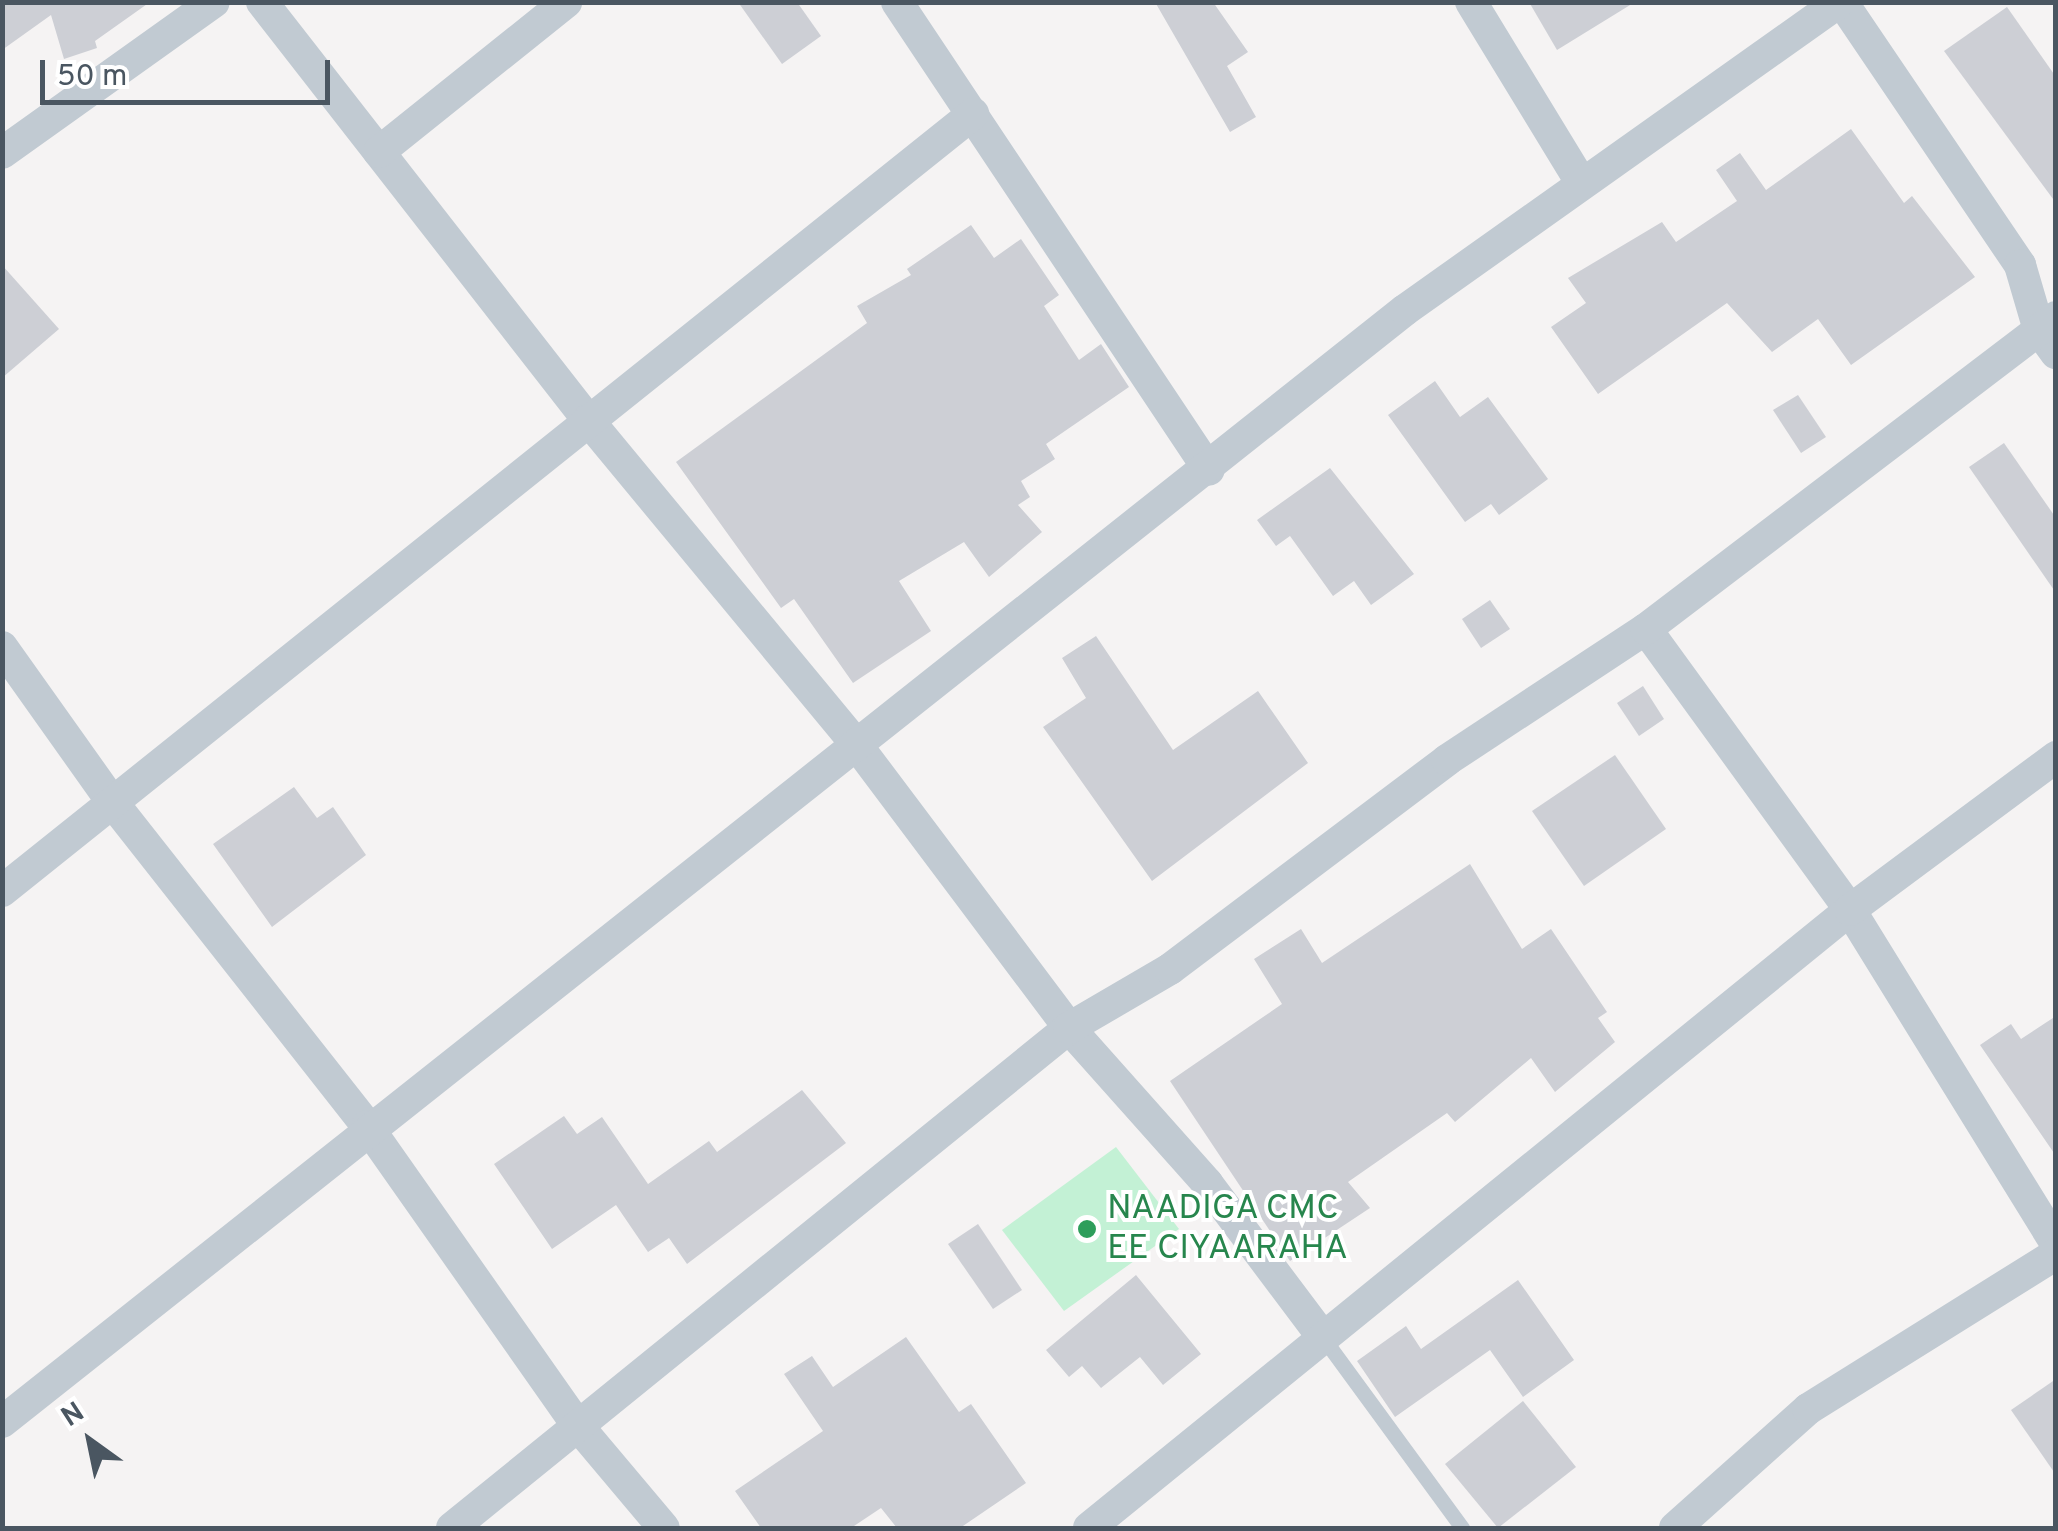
<!DOCTYPE html>
<style>
body{margin:0}
#map{position:relative;width:2058px;height:1531px;overflow:hidden;background:#f5f3f3;font-family:Overpass,sans-serif}
div>[style]{position:absolute}
[style*='--x']{left:calc(var(--x)*1px);top:calc(var(--y)*1px);width:calc(var(--w)*1px);rotate:calc(var(--a)*1deg)}
.green>*{inset:0;background:#c3f1d5}
.building>*{inset:0;background:#cdcfd5}
.service>*{height:15px;margin:-7.5px;padding:0 7.5px;transform-origin:7.5px;border-radius:7.5px;background:#c1cad2}
.minor>*{height:32px;margin:-16px;padding:0 16px;transform-origin:16px;border-radius:16px;background:#c1cad2}
.dots>*{width:28px;height:28px;translate:-50% -50%;box-sizing:border-box;border:5px solid #fff;border-radius:50%}
span{translate:-50% -50%;white-space:nowrap;text-align:center;line-height:1.15;-webkit-text-stroke:8px #fff;paint-order:stroke}
.leisure-label{font-size:35px;color:#27864d}
.left{translate:0 -50%;text-align:left}
.frame{position:absolute;inset:0;border:5px solid #4a5661;pointer-events:none}
.north{position:absolute;left:40px;top:1391px;width:100px;height:100px;-webkit-text-stroke:8px #fff;paint-order:stroke;rotate:327deg;font-size:28px;font-weight:700;line-height:40px;text-align:center;color:#4a5661}
.north::after{content:'';display:block;margin:auto;width:35px;height:45px;background:#4a5661;clip-path:polygon(50% 0,100% 100%,50% 72%,0 100%)}
.scale{position:absolute;left:40px;top:60px;width:290px;height:45px;box-sizing:border-box;border:5px solid #4a5661;border-top:0;padding-left:12px;font-size:30px;line-height:35px;white-space:nowrap;color:#4a5661;-webkit-text-stroke:8px #fff;paint-order:stroke}
</style>
<div id="map">
<div class="green">
<i style="clip-path:polygon(1116px 1147px,1179px 1229px,1064px 1311px,1002px 1230px)"></i>
</div>
<div class="building">
<i style="clip-path:polygon(2px 2px,150px 2px,95px 41px,97px 48px,64px 59px,51px 15px,2px 50px)"></i>
<i style="clip-path:polygon(738px 2px,797px 2px,821px 36px,782px 64px)"></i>
<i style="clip-path:polygon(1155px 2px,1213px 2px,1248px 52px,1227px 66px,1256px 117px,1230px 132px)"></i>
<i style="clip-path:polygon(1529px 2px,1635px 2px,1557px 50px)"></i>
<i style="clip-path:polygon(2007px 7px,2056px 77px,2056px 203px,1944px 51px)"></i>
<i style="clip-path:polygon(1851px 129px,1904px 203px,1912px 196px,1975px 277px,1851px 365px,1818px 319px,1772px 352px,1727px 303px,1598px 394px,1551px 327px,1586px 303px,1568px 278px,1662px 222px,1676px 242px,1737px 201px,1716px 170px,1740px 153px,1766px 190px)"></i>
<i style="clip-path:polygon(971px 225px,994px 258px,1021px 239px,1059px 295px,1044px 306px,1079px 360px,1101px 344px,1129px 387px,1046px 444px,1055px 459px,1021px 481px,1030px 497px,1018px 505px,1042px 532px,989px 577px,964px 542px,899px 581px,931px 631px,853px 683px,794px 599px,781px 608px,676px 462px,867px 323px,857px 306px,911px 275px,907px 269px)"></i>
<i style="clip-path:polygon(2px 265px,59px 329px,2px 378px)"></i>
<i style="clip-path:polygon(1435px 381px,1460px 417px,1488px 397px,1548px 479px,1499px 515px,1491px 504px,1465px 522px,1388px 415px)"></i>
<i style="clip-path:polygon(1798px 395px,1826px 437px,1801px 453px,1773px 410px)"></i>
<i style="clip-path:polygon(2004px 443px,2056px 518px,2056px 593px,1969px 467px)"></i>
<i style="clip-path:polygon(1330px 468px,1414px 574px,1371px 605px,1354px 581px,1333px 596px,1290px 536px,1276px 546px,1257px 520px)"></i>
<i style="clip-path:polygon(1490px 600px,1510px 629px,1481px 648px,1462px 619px)"></i>
<i style="clip-path:polygon(1096px 636px,1173px 750px,1258px 691px,1308px 763px,1152px 881px,1043px 727px,1086px 698px,1062px 658px)"></i>
<i style="clip-path:polygon(1643px 686px,1664px 719px,1639px 736px,1617px 703px)"></i>
<i style="clip-path:polygon(1615px 755px,1666px 829px,1584px 886px,1532px 811px)"></i>
<i style="clip-path:polygon(294px 787px,317px 818px,333px 807px,366px 855px,272px 927px,213px 844px)"></i>
<i style="clip-path:polygon(1470px 864px,1522px 949px,1551px 929px,1607px 1012px,1598px 1018px,1615px 1042px,1555px 1092px,1531px 1058px,1455px 1122px,1447px 1113px,1348px 1182px,1370px 1208px,1290px 1261px,1170px 1081px,1282px 1004px,1254px 959px,1301px 929px,1322px 963px)"></i>
<i style="clip-path:polygon(2056px 1016px,2056px 1156px,1980px 1045px,2011px 1024px,2021px 1039px)"></i>
<i style="clip-path:polygon(802px 1090px,846px 1143px,687px 1264px,669px 1238px,648px 1252px,616px 1205px,552px 1249px,494px 1164px,564px 1116px,577px 1134px,602px 1117px,648px 1184px,709px 1141px,717px 1152px)"></i>
<i style="clip-path:polygon(978px 1224px,1022px 1290px,993px 1309px,948px 1244px)"></i>
<i style="clip-path:polygon(1136px 1275px,1201px 1354px,1163px 1385px,1140px 1357px,1101px 1388px,1082px 1366px,1069px 1377px,1046px 1350px)"></i>
<i style="clip-path:polygon(1518px 1280px,1574px 1360px,1523px 1397px,1490px 1350px,1395px 1417px,1357px 1361px,1406px 1326px,1421px 1349px)"></i>
<i style="clip-path:polygon(906px 1337px,959px 1412px,971px 1404px,1026px 1483px,960px 1528px,897px 1528px,881px 1508px,851px 1528px,761px 1528px,735px 1491px,823px 1431px,784px 1374px,812px 1356px,833px 1387px)"></i>
<i style="clip-path:polygon(2056px 1379px,2056px 1475px,2011px 1410px)"></i>
<i style="clip-path:polygon(1523px 1401px,1576px 1467px,1498px 1528px,1445px 1464px)"></i>
</div>
<div class="service">
<i style="--x:1321;--y:1335;--w:239;--a:53.8"></i>
</div>
<div class="minor">
<i style="--x:262;--y:2;--w:530;--a:52.05"></i>
<i style="--x:588;--y:420;--w:420;--a:50.4"></i>
<i style="--x:856;--y:744;--w:355;--a:53.1"></i>
<i style="--x:1069;--y:1028;--w:208;--a:48.3"></i>
<i style="--x:1207;--y:1183;--w:190;--a:53.1"></i>
<i style="--x:897;--y:2;--w:562;--a:56.31"></i>
<i style="--x:1471;--y:2;--w:213;--a:58.6"></i>
<i style="--x:1842;--y:2;--w:318;--a:55.9"></i>
<i style="--x:2020;--y:265;--w:68;--a:73.7"></i>
<i style="--x:2039;--y:330;--w:29;--a:54"></i>
<i style="--x:379;--y:152;--w:240;--a:-38.7"></i>
<i style="--x:2;--y:153;--w:260;--a:-35.5"></i>
<i style="--x:1646;--y:629;--w:347;--a:54"></i>
<i style="--x:1850;--y:910;--w:392;--a:58.3"></i>
<i style="--x:2;--y:647;--w:191;--a:54.6"></i>
<i style="--x:113;--y:803;--w:411;--a:51.8"></i>
<i style="--x:367;--y:1126;--w:367;--a:54.9"></i>
<i style="--x:578;--y:1426;--w:133;--a:49.9"></i>
<i style="--x:2;--y:891;--w:1244;--a:-38.67"></i>
<i style="--x:2;--y:1422;--w:1790;--a:-38.4"></i>
<i style="--x:1405;--y:310;--w:532;--a:-35.36"></i>
<i style="--x:452;--y:1528;--w:794;--a:-39.02"></i>
<i style="--x:1069;--y:1028;--w:117;--a:-30.3"></i>
<i style="--x:1170;--y:969;--w:347;--a:-37"></i>
<i style="--x:1447;--y:760;--w:238;--a:-33.4"></i>
<i style="--x:1646;--y:629;--w:515;--a:-37.27"></i>
<i style="--x:1089;--y:1528;--w:980;--a:-39.08"></i>
<i style="--x:1850;--y:910;--w:257;--a:-36.6"></i>
<i style="--x:1675;--y:1528;--w:178;--a:-41.8"></i>
<i style="--x:1808;--y:1409;--w:292;--a:-32"></i>
</div>
<div class="dots">
<i style="left:1087px;top:1229px;background:#2e9e5b"></i>
</div>
<div class="leisure-label">
<span class="left" style="left:1107px;top:1229px">NAADIGA CMC<br>EE CIYAARAHA</span>
</div>
<div class="frame"></div>
<div class="north">N</div>
<div class="scale">50 m</div>
</div>
